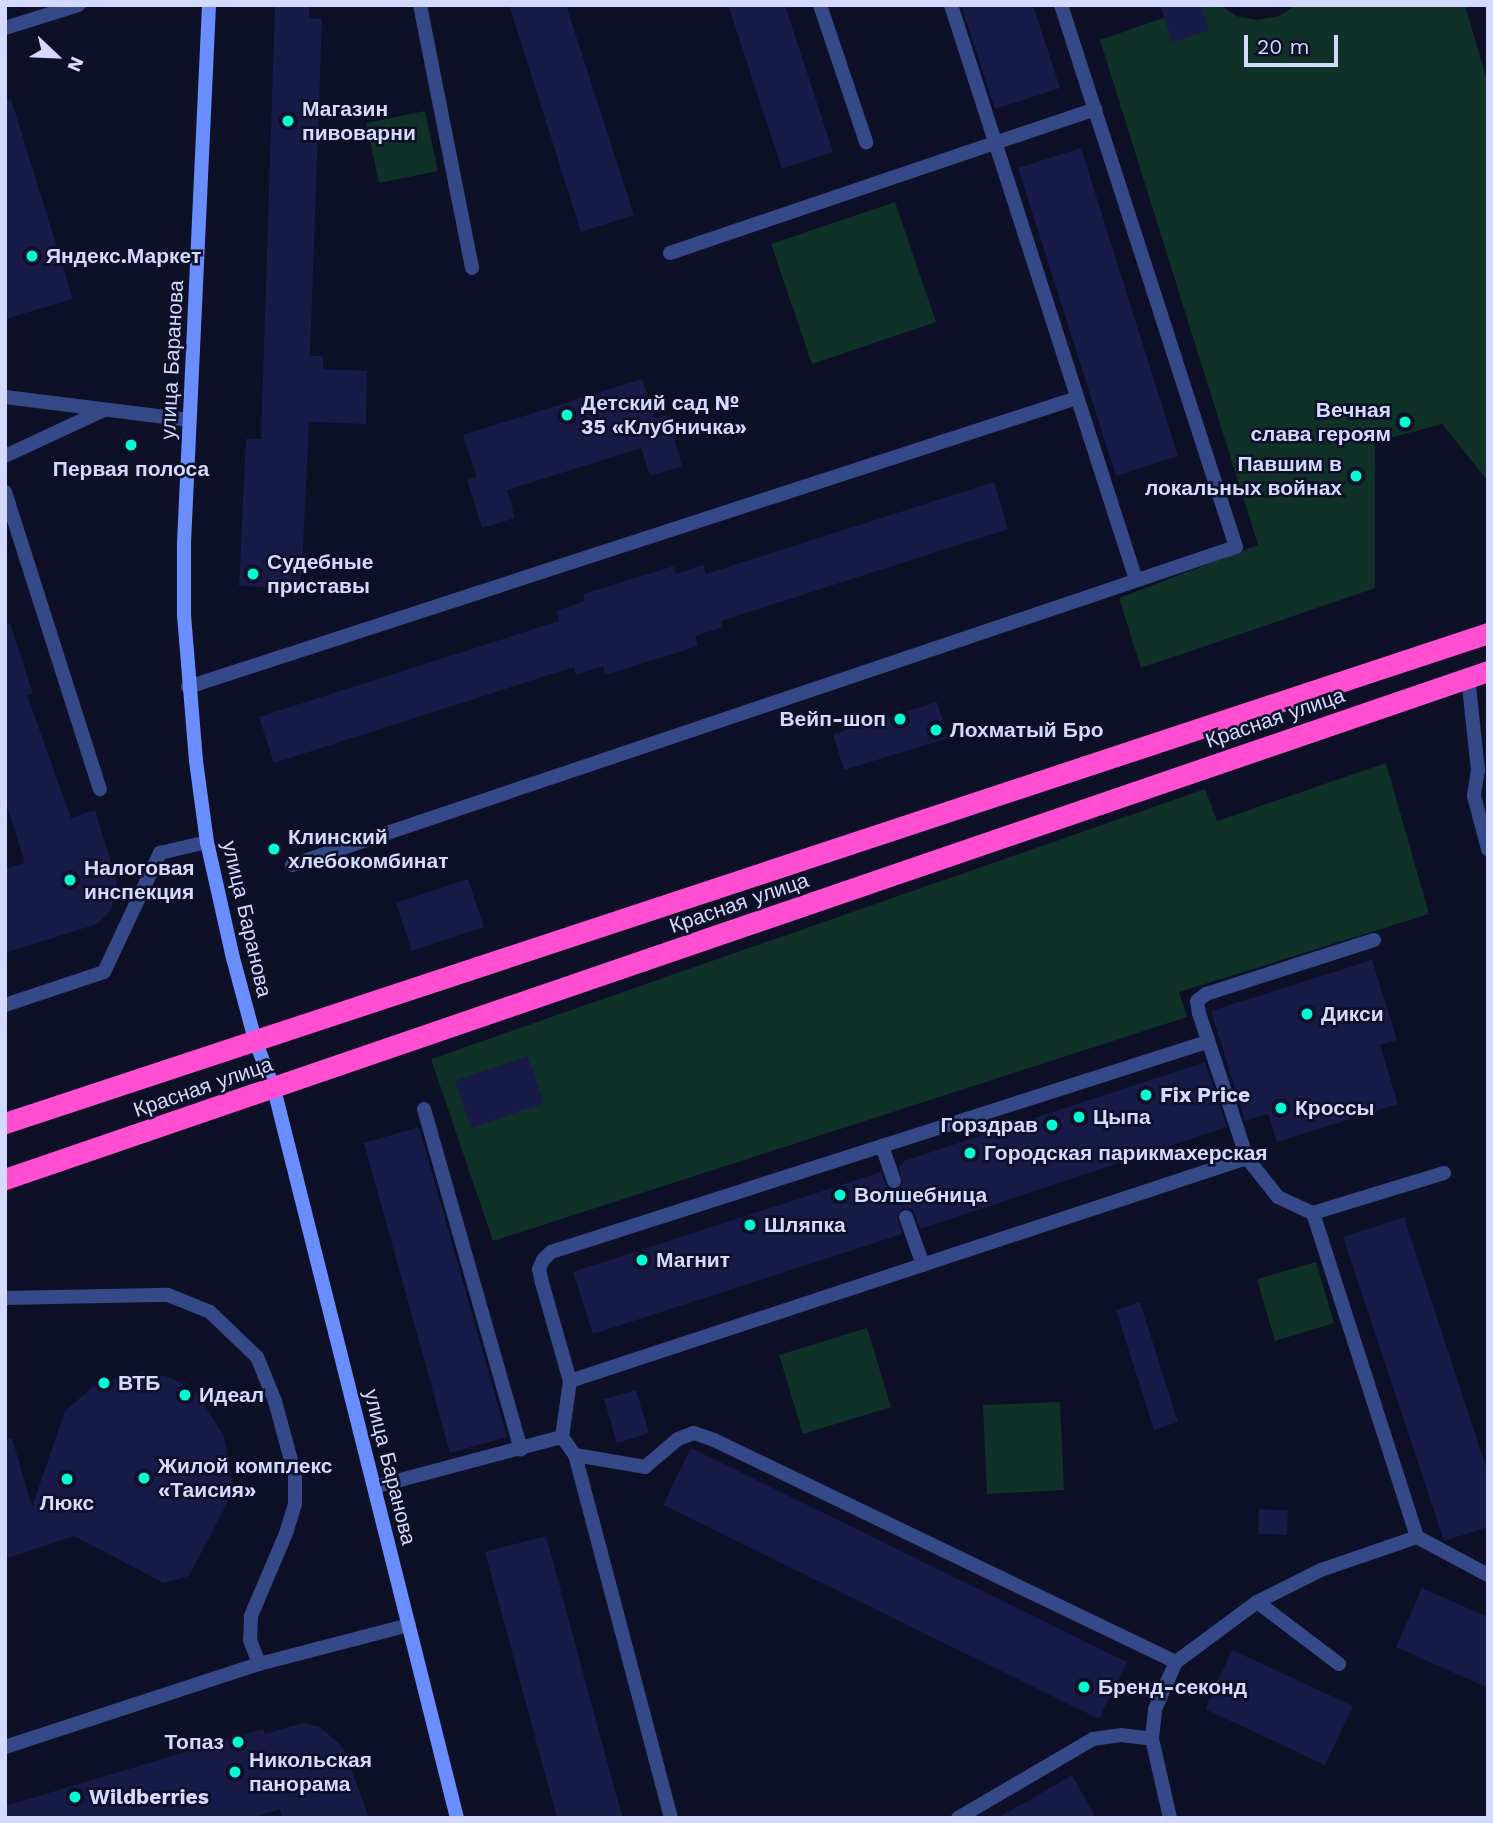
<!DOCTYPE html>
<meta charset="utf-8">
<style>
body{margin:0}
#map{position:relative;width:1493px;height:1823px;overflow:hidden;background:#0d1026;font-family:"Work Sans",sans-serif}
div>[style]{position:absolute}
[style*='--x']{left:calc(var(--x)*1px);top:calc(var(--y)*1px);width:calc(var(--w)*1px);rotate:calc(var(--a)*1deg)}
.green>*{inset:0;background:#103127}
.building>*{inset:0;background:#181b48}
.lane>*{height:14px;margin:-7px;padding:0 7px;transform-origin:7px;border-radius:7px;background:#354888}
.street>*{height:14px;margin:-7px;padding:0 7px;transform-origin:7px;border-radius:7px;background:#354888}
.secondary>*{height:14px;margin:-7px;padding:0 7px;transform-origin:7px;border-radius:7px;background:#6a8eff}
.highway>*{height:21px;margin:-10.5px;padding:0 10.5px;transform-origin:10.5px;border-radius:10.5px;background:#ff4ed2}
.dots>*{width:19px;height:19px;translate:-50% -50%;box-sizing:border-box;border:4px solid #0d1026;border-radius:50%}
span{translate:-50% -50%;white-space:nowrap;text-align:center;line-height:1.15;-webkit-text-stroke:5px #0d1026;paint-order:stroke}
.poi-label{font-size:21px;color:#d3d9ff;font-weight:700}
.left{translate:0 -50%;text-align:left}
.right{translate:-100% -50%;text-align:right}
.street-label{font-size:21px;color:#d3d9ff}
.frame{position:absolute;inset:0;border:7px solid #d3d9ff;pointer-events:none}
.north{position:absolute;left:21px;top:21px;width:70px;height:70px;-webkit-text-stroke:5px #0d1026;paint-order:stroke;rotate:113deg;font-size:19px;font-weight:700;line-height:28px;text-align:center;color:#d3d9ff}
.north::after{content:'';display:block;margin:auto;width:24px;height:32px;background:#d3d9ff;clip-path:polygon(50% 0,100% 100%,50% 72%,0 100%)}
.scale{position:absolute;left:1244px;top:35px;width:94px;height:32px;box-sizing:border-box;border:4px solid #d3d9ff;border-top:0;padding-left:9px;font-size:21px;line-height:24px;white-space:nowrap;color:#d3d9ff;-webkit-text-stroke:5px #0d1026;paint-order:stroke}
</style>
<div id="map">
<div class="green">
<i style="clip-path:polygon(1200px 5px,1220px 5px,1236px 16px,1257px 20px,1279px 16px,1296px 5px,1465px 5px,1488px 84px,1488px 481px,1442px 424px,1375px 442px,1375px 588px,1141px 668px,1119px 598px,1258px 545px,1100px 40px)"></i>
<i style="clip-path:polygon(425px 111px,438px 171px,379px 183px,366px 123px)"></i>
<i style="clip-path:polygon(895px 202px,936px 322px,812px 364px,771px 244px)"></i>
<i style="clip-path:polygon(1386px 763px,1429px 914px,1179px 992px,1187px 1017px,493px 1241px,431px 1059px,1205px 789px,1217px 821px)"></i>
<i style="clip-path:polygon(1316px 1262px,1334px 1323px,1275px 1341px,1257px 1279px)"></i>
<i style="clip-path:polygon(867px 1328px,891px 1407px,803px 1434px,779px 1355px)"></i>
<i style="clip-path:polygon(1060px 1402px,1064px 1490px,987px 1494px,983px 1405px)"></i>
</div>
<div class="building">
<i style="clip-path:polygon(275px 5px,309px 5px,309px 18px,322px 19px,310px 356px,323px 356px,323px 369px,367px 371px,366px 424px,309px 422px,301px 589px,239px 586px,246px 439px,261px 439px)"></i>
<i style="clip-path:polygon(509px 5px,566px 5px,634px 215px,581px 232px)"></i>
<i style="clip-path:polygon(728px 5px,785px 5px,833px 152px,782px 169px)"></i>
<i style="clip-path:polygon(961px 5px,1033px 5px,1060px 88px,995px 109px)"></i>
<i style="clip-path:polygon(1160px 5px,1201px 5px,1209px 30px,1172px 42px)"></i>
<i style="clip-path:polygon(11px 99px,73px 299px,5px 319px,5px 100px)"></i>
<i style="clip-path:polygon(1081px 148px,1178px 456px,1116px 476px,1018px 168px)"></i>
<i style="clip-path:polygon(642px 379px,655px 419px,667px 415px,682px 466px,650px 476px,641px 448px,507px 490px,515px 518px,482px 528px,467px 480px,477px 477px,463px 435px)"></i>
<i style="clip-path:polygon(994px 482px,1008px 529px,721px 621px,723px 627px,695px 636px,698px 646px,605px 675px,603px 666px,576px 675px,574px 667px,274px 763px,259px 717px,559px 621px,556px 611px,585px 601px,583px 594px,674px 566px,676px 574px,703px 565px,706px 574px)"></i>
<i style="clip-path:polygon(10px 623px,33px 694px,27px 695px,71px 818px,95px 810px,117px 882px,111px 910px,97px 924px,5px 953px,5px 869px,25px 863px,5px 800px,5px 624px)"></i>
<i style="clip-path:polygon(937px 702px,948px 738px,844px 770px,833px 734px)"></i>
<i style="clip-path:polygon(468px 879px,484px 927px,412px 951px,396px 903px)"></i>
<i style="clip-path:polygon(1372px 960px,1397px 1040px,1380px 1045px,1398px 1104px,1277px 1142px,1268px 1114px,1245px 1121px,1211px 1011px)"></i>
<i style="clip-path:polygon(528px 1056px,544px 1103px,471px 1128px,455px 1081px)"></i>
<i style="clip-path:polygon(1205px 1062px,1227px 1127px,926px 1227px,920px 1228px,913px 1210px,903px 1208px,897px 1216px,902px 1234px,593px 1334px,573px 1272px,881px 1172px,887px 1188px,896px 1190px,903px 1183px,899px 1167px,904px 1161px)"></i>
<i style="clip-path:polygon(419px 1127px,507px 1437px,450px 1453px,364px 1143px)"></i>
<i style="clip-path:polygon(1404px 1217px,1488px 1473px,1488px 1527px,1444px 1541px,1343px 1237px)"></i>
<i style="clip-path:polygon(1140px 1302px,1178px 1422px,1154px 1430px,1116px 1310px)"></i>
<i style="clip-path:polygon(143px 1372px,169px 1377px,196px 1392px,224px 1436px,234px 1490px,189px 1576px,164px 1583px,74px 1536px,5px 1559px,5px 1439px,12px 1438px,32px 1507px,65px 1411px,98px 1382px)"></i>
<i style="clip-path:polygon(636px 1390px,649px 1433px,617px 1443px,604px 1399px)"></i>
<i style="clip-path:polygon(691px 1448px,1127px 1662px,1099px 1719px,663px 1505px)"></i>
<i style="clip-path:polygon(1259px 1509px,1288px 1510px,1287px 1535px,1258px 1534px)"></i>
<i style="clip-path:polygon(546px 1536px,608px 1765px,623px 1818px,557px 1818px,485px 1552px)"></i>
<i style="clip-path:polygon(1422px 1588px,1488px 1617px,1488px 1688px,1396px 1647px)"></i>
<i style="clip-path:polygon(1232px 1650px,1353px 1706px,1325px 1765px,1205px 1709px)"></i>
<i style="clip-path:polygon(303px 1723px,320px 1727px,343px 1747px,369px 1818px,282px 1818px,280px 1809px,251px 1818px,5px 1818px,5px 1806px,263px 1729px,265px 1734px)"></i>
<i style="clip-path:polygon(1072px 1775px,1096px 1818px,997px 1818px,1040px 1794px)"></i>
</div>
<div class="lane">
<i style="--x:420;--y:5;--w:268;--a:78.8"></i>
<i style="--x:820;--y:5;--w:145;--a:71.4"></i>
<i style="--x:951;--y:5;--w:604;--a:72.16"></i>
<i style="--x:670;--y:253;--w:449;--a:-18.7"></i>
<i style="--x:5;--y:397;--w:186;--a:7.1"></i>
<i style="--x:5;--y:456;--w:107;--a:-24.9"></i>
<i style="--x:5;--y:492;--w:312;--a:72.3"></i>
<i style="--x:1468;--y:677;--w:94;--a:83.9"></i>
<i style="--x:1478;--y:770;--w:26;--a:99"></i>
<i style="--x:1474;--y:796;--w:55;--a:75.2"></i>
<i style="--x:188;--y:687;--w:935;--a:-18.01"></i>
<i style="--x:292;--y:865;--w:996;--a:-18.62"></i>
<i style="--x:1236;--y:547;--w:570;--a:-107.89"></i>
<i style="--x:1374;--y:940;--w:176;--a:162.2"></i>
<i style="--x:1206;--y:994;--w:11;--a:142"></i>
<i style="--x:1197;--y:1001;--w:12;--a:81"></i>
<i style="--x:1199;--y:1013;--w:153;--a:71.7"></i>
<i style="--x:1247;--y:1158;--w:50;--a:51.5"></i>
<i style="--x:1278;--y:1197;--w:38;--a:25"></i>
<i style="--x:1313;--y:1213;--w:340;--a:72.2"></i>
<i style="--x:1417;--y:1537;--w:81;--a:28.2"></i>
<i style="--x:5;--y:1005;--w:104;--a:-18.4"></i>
<i style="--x:104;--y:972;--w:132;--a:-64.8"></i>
<i style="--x:160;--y:853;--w:48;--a:-13.2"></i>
<i style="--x:424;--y:1109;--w:354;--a:74.1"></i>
<i style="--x:882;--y:1146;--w:37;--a:71"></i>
<i style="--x:1313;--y:1213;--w:137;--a:-17"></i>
<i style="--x:906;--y:1217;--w:51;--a:70.5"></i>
<i style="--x:5;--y:1298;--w:163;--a:-1.1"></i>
<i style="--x:168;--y:1295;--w:45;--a:22"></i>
<i style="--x:210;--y:1312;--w:65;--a:43.8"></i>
<i style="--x:257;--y:1357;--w:48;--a:67.8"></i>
<i style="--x:275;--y:1401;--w:77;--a:74.9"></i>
<i style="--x:295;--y:1475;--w:29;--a:90"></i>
<i style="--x:295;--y:1504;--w:28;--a:107"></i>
<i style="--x:287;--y:1531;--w:92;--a:113"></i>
<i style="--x:251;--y:1616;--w:24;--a:92"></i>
<i style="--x:250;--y:1640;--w:26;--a:69"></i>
<i style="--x:570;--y:1381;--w:713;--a:-18.23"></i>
<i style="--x:575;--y:1455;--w:71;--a:9.7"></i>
<i style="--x:645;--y:1467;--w:43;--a:-40.3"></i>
<i style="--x:678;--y:1439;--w:17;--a:-21"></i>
<i style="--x:694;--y:1433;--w:21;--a:19"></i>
<i style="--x:714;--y:1440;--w:513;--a:25.67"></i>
<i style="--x:374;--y:1487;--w:195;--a:-14.9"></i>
<i style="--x:1257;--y:1602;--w:103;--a:37.1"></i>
<i style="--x:5;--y:1747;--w:267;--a:-18.1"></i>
<i style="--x:259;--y:1664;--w:155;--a:-14.6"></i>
<i style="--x:671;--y:1818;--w:375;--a:-104.8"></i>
<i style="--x:575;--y:1455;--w:22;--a:-126"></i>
<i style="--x:562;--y:1437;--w:57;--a:-81.9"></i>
<i style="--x:570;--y:1381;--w:102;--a:-105.9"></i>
<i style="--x:542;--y:1283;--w:14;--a:-102"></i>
<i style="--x:539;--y:1269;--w:10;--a:-66"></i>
<i style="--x:543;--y:1260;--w:11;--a:-45"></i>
<i style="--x:551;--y:1252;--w:689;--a:-17.75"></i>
<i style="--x:958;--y:1818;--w:156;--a:-30.3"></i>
<i style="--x:1093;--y:1739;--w:28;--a:-8"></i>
<i style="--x:1121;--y:1735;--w:31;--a:7"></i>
<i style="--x:1170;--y:1818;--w:81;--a:-102.8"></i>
<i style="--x:1152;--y:1739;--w:30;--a:-84"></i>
<i style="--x:1155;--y:1709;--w:51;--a:-65.9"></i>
<i style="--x:1176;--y:1662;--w:101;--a:-36.5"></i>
<i style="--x:1257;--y:1602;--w:72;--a:-26.6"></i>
<i style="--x:1321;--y:1570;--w:102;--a:-19"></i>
</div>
<div class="street">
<i style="--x:5;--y:28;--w:77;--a:-17.3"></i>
</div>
<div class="secondary">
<i style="--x:209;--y:5;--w:540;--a:92.66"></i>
<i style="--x:184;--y:544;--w:71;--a:90"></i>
<i style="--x:184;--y:615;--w:146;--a:85.3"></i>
<i style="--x:196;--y:761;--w:82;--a:82.3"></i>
<i style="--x:207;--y:842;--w:119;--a:77.4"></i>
<i style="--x:233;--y:958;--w:85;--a:75"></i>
<i style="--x:255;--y:1040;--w:53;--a:68.8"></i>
<i style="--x:274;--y:1089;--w:752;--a:75.91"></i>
</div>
<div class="highway">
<i style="--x:5;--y:1123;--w:1562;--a:-18.28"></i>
<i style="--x:5;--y:1179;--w:1568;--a:-18.91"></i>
</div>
<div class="dots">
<i style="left:288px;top:121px;background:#00fed3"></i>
<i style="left:32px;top:256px;background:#00fed3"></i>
<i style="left:567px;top:415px;background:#00fed3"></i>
<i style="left:1405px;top:422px;background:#00fed3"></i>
<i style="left:131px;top:445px;background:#00fed3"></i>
<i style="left:1356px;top:476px;background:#00fed3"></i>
<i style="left:253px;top:574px;background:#00fed3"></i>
<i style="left:900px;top:719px;background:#00fed3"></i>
<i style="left:936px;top:730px;background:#00fed3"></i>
<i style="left:274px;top:849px;background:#00fed3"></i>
<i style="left:70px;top:880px;background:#00fed3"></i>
<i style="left:1307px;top:1014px;background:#00fed3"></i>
<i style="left:1146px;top:1095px;background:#00fed3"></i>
<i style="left:1281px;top:1108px;background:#00fed3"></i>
<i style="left:1079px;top:1117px;background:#00fed3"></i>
<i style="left:1052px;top:1125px;background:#00fed3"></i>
<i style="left:970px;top:1153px;background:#00fed3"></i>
<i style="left:840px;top:1195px;background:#00fed3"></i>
<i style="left:750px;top:1225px;background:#00fed3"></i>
<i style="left:642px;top:1260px;background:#00fed3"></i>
<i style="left:104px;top:1383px;background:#00fed3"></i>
<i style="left:185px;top:1395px;background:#00fed3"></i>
<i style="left:144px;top:1478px;background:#00fed3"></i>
<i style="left:67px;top:1479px;background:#00fed3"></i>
<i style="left:1084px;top:1687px;background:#00fed3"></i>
<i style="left:238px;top:1742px;background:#00fed3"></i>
<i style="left:235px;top:1772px;background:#00fed3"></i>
<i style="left:75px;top:1797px;background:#00fed3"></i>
</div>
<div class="poi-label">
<span class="left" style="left:302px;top:121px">Магазин<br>пивоварни</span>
<span class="left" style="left:46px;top:256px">Яндекс.Маркет</span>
<span class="left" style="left:581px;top:415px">Детский сад №<br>35 «Клубничка»</span>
<span class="right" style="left:1391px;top:422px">Вечная<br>слава героям</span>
<span class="right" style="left:1342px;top:476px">Павшим в<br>локальных войнах</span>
<span style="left:131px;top:469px">Первая полоса</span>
<span class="left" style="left:267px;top:574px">Судебные<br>приставы</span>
<span class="right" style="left:886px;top:719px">Вейп-шоп</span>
<span class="left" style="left:950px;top:730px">Лохматый Бро</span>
<span class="left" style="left:288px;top:849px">Клинский<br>хлебокомбинат</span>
<span class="left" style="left:84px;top:880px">Налоговая<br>инспекция</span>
<span class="left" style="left:1321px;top:1014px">Дикси</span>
<span class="left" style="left:1160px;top:1095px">Fix Price</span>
<span class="left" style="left:1295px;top:1108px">Кроссы</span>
<span class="left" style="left:1093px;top:1117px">Цыпа</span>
<span class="right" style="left:1038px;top:1125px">Горздрав</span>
<span class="left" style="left:984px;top:1153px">Городская парикмахерская</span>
<span class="left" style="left:854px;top:1195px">Волшебница</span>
<span class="left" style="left:764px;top:1225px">Шляпка</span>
<span class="left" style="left:656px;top:1260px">Магнит</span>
<span class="left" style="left:118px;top:1383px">ВТБ</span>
<span class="left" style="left:199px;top:1395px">Идеал</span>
<span class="left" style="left:158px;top:1478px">Жилой комплекс<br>«Таисия»</span>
<span style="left:67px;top:1503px">Люкс</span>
<span class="left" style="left:1098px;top:1687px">Бренд-секонд</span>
<span class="right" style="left:224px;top:1742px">Топаз</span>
<span class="left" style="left:249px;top:1772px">Никольская<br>панорама</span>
<span class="left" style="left:89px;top:1797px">Wildberries</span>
</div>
<div class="street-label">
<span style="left:172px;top:360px;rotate:-87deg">улица Баранова</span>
<span style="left:1275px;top:718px;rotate:-19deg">Красная улица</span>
<span style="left:739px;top:903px;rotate:-19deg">Красная улица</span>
<span style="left:247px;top:919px;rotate:77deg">улица Баранова</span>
<span style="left:203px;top:1087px;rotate:-19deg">Красная улица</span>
<span style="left:390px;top:1467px;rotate:76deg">улица Баранова</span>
</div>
<div class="frame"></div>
<div class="north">N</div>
<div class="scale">20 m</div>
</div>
